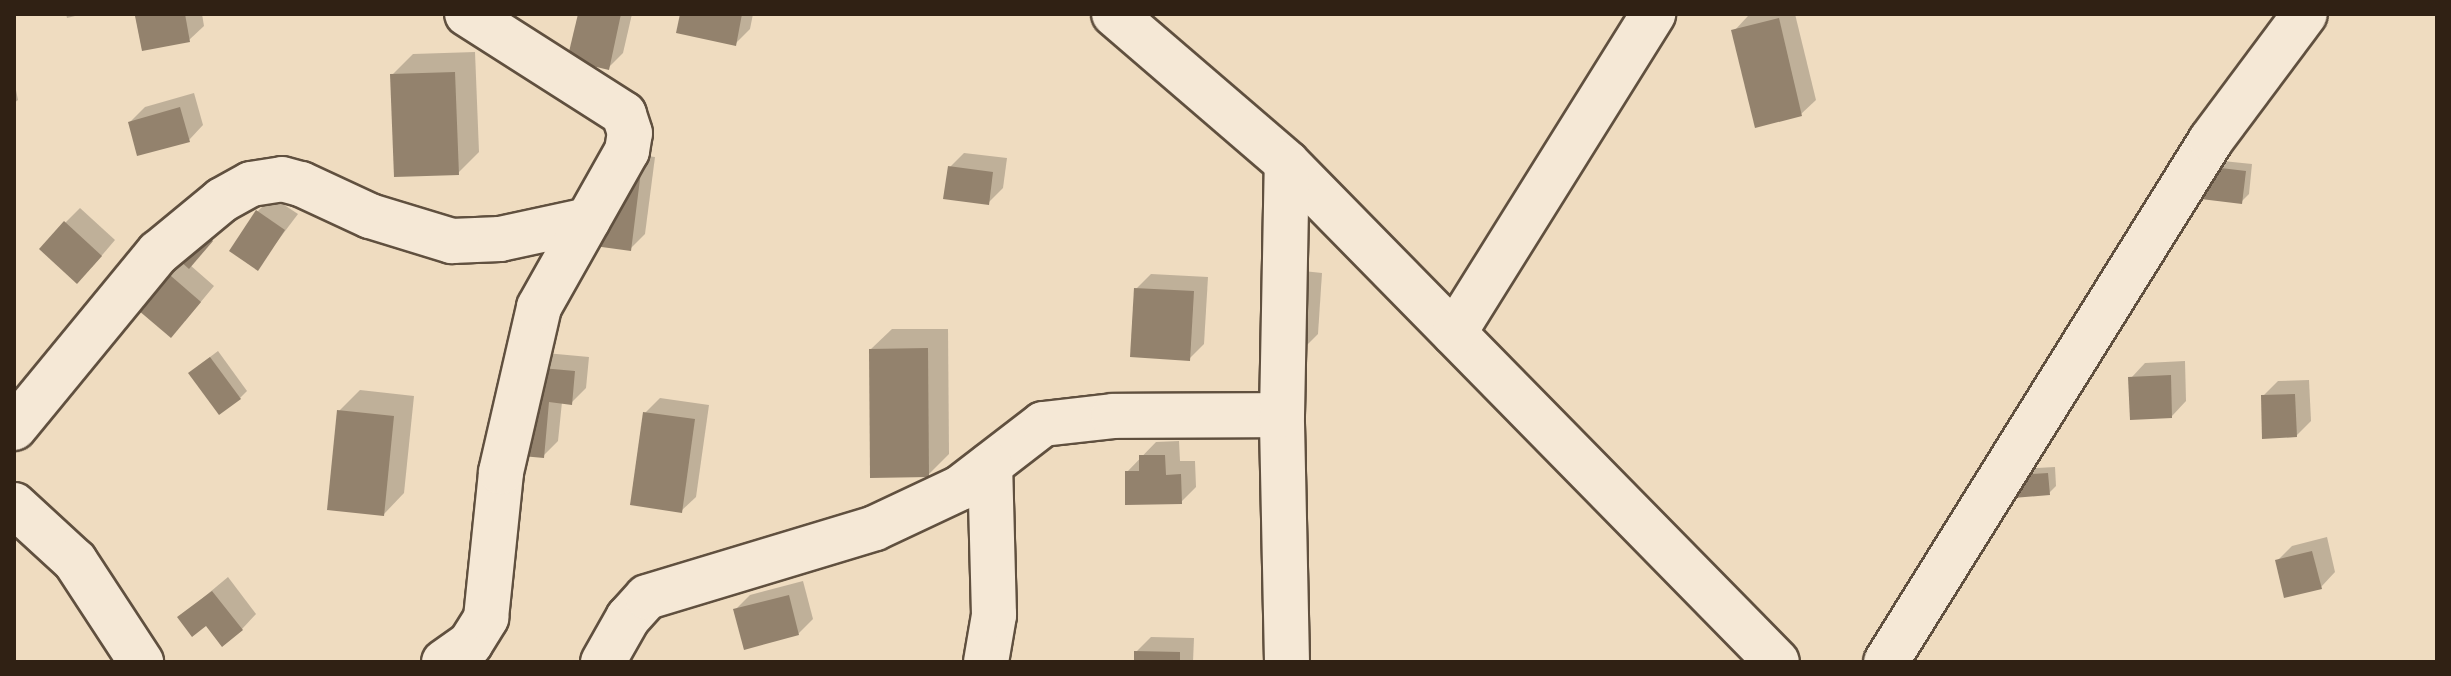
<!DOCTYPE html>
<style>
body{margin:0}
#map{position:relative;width:2451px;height:676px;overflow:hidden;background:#efdcc0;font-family:"Old Standard TT",serif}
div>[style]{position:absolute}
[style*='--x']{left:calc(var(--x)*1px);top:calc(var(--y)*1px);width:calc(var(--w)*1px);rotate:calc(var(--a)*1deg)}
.shadow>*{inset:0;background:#0003}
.building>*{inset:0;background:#93826d}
.roads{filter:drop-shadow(2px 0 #60503f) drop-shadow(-2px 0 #60503f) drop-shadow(0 2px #60503f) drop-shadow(0 -2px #60503f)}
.minor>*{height:44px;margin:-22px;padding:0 22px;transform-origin:22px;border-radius:22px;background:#f5e8d6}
span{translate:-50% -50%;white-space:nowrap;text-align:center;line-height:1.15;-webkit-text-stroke:7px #f5e8d6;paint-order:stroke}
.frame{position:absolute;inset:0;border:16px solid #302114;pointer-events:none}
</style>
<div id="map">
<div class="shadow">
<i style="clip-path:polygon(66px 14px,83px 14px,67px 18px)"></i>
<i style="clip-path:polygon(140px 14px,202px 14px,204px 26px,189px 40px)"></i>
<i style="clip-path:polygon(580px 14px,632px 14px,623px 53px,608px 68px)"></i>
<i style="clip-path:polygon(682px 14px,753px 14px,750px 29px,735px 44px)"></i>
<i style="clip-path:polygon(1795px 14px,1816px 100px,1801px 114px,1734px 31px,1748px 16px)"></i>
<i style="clip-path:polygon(475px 52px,479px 152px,458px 173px,392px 75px,413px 54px)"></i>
<i style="clip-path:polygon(14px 80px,18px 100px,14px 103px)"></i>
<i style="clip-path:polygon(194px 93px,203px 125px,189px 140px,130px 122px,145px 107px)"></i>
<i style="clip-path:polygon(614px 152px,655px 157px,645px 234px,630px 249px)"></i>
<i style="clip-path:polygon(964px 153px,1007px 158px,1003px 188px,988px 203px,950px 167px)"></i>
<i style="clip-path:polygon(2213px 160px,2252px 164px,2249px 194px,2241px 202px)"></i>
<i style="clip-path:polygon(272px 197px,298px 214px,257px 268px,257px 212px)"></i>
<i style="clip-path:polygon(80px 208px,115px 240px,92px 267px,65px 223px)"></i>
<i style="clip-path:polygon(193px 210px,219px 233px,190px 265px,214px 286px,185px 321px,128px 299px)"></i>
<i style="clip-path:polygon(1294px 270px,1322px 273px,1318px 334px,1303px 349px)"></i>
<i style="clip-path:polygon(1151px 274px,1208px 277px,1204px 344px,1189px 359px,1136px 289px)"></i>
<i style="clip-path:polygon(892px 329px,948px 329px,949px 454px,928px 475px,871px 349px)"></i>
<i style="clip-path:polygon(218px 351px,247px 391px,240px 398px,198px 366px)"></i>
<i style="clip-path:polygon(524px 351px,589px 357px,586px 388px,571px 403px,562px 402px,558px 441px,543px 456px)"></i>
<i style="clip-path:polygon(2185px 361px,2186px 401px,2172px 416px,2131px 378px,2145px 363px)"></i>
<i style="clip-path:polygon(2309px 380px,2311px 421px,2296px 436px,2263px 396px,2278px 381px)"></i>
<i style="clip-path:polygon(360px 390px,414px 396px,404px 493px,384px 514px,339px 411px)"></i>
<i style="clip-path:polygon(660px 398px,709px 405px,696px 497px,681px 511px,645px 413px)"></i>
<i style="clip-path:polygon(1179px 441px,1180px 461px,1195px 461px,1196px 487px,1181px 502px,1127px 472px,1156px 442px)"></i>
<i style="clip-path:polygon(2055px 467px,2056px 486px,2049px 493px,2021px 469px)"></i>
<i style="clip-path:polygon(2327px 537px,2335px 572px,2321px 587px,2277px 561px,2292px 546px)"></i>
<i style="clip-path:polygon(228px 577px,256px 614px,242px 629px,180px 617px)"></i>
<i style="clip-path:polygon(803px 581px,813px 619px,798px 634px,735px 610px,750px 595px)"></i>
<i style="clip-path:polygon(1151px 637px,1194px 638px,1193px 662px,1136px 662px,1136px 652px)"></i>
</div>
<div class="building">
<i style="clip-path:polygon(185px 14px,190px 42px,142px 51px,135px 16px)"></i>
<i style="clip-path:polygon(578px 14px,621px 14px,609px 70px,567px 60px)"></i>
<i style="clip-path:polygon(680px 14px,742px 14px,736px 46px,676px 33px)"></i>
<i style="clip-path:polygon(1779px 18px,1802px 116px,1755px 128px,1731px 30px)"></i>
<i style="clip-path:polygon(455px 72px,459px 175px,394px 177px,390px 74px)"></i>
<i style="clip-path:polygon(180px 107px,190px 142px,137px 156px,128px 122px)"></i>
<i style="clip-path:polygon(597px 165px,641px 171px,631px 251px,587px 245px)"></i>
<i style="clip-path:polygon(948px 166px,993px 172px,989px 205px,943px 199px)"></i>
<i style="clip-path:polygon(2204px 166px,2246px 171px,2242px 204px,2201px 199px)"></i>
<i style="clip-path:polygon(256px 210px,285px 230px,258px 271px,229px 251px)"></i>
<i style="clip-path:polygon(185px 215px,213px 241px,189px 269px,160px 243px)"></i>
<i style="clip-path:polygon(64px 221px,102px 256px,77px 284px,39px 249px)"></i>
<i style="clip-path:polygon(156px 263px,201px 302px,171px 338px,125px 299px)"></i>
<i style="clip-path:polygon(1134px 288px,1194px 291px,1190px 361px,1130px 357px)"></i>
<i style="clip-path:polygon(928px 348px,929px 477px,870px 478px,869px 349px)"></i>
<i style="clip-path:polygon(210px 357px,241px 399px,219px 415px,188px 373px)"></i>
<i style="clip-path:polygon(507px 365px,575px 371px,572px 405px,549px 402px,544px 458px,499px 454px)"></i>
<i style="clip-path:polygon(2171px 375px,2172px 418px,2130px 420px,2128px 377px)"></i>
<i style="clip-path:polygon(2295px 394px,2297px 437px,2262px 439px,2261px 395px)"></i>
<i style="clip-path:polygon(337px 410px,394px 416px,384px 516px,327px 510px)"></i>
<i style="clip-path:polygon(643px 412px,695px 419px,682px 513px,630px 505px)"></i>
<i style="clip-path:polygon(1139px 455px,1165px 455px,1166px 475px,1181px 474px,1182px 504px,1125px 505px,1125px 471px,1139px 471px)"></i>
<i style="clip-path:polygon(2048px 473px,2050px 495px,2013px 498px,2012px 475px)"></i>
<i style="clip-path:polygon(2312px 551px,2322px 589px,2284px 598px,2275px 560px)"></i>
<i style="clip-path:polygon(212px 591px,243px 630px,222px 647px,206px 626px,192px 637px,177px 617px)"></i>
<i style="clip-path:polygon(789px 595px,799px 635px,744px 650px,733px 609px)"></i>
<i style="clip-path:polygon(1134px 651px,1180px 652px,1180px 662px,1134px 662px)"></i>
</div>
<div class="roads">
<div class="minor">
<i style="--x:1114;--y:14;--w:228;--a:40.7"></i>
<i style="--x:1287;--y:163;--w:699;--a:45.52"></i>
<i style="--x:1454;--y:333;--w:376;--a:-58"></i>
<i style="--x:14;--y:428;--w:227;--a:-50.6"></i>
<i style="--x:158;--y:253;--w:83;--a:-39.6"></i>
<i style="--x:222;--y:200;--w:33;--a:-29"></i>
<i style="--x:251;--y:184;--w:31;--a:-9"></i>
<i style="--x:282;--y:179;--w:20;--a:15"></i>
<i style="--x:301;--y:184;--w:76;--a:24.9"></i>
<i style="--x:370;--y:216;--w:86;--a:17"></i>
<i style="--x:452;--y:241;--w:48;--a:-2.4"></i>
<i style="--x:500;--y:239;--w:90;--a:-12.2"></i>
<i style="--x:14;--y:505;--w:83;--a:42.6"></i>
<i style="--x:75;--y:561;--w:121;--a:56.8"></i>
<i style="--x:444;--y:662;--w:32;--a:-35"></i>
<i style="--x:470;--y:644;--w:31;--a:-58"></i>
<i style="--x:486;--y:618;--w:147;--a:-84.1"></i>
<i style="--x:501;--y:472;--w:169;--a:-77"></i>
<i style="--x:539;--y:307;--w:179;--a:-60.6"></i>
<i style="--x:627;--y:151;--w:18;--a:-81"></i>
<i style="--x:630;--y:133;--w:20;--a:-108"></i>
<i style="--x:624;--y:114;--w:186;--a:-147.5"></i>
<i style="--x:603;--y:662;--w:51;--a:-60.4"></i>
<i style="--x:628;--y:618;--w:28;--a:-48"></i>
<i style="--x:647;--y:597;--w:238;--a:-16.8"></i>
<i style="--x:875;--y:528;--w:94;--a:-25.2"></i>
<i style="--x:960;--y:488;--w:105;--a:-37.6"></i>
<i style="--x:1043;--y:424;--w:70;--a:-6.5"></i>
<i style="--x:1113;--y:416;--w:169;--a:-0.3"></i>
<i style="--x:986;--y:662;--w:48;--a:-80.3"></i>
<i style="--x:994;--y:615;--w:150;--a:-91.5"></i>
<i style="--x:1287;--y:662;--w:247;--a:-91.2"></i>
<i style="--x:1282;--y:415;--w:252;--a:-88.9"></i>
<i style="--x:1886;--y:662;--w:615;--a:-58.09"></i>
<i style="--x:2211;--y:140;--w:157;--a:-53.3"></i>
</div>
</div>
<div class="frame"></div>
</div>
